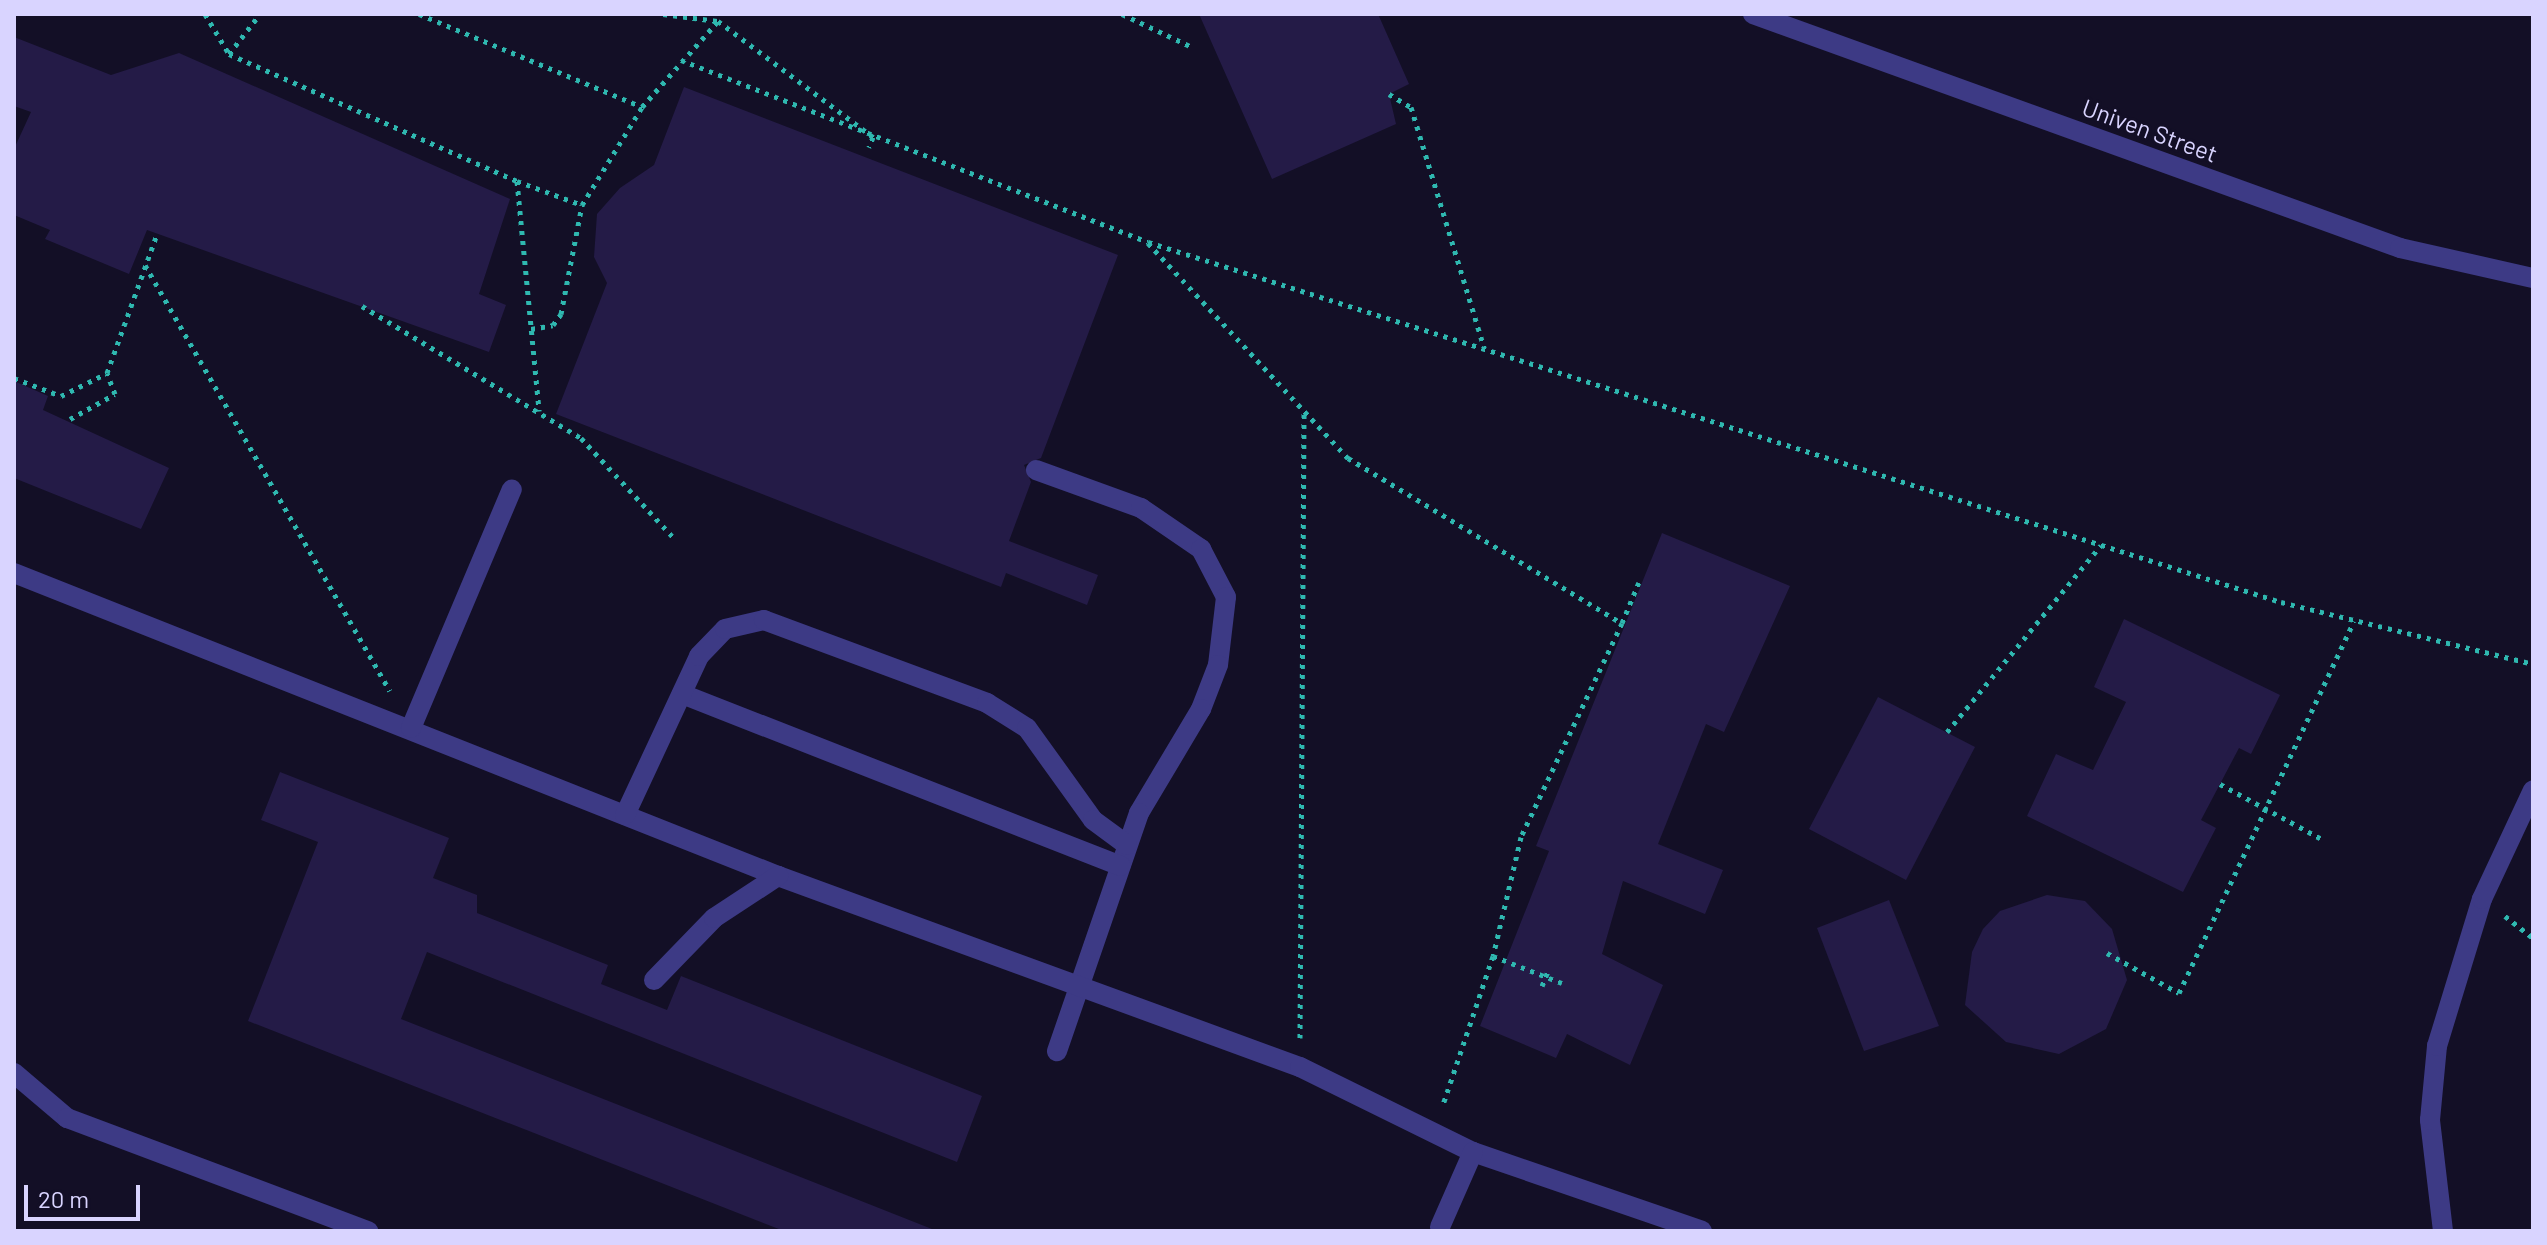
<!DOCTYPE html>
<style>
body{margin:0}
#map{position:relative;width:2547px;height:1245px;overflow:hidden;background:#130f26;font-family:Barlow,sans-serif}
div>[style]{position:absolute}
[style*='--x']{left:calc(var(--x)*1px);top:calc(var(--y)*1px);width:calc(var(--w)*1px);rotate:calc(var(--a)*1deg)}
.building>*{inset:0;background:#241b47}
.path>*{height:5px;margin-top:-2.5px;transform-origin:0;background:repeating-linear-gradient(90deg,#2fb8b0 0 4px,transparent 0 10px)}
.minor>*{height:20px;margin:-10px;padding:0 10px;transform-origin:10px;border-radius:10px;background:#3d3a85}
span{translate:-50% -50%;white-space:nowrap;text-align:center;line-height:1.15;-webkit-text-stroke:6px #130f26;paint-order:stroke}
.street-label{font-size:24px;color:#d9d4ff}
.frame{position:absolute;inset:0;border:16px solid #d9d4ff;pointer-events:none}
.scale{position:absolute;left:24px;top:1185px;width:116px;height:36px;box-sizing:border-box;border:4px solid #d9d4ff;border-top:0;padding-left:10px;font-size:24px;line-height:28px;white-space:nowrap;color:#d9d4ff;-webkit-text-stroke:6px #130f26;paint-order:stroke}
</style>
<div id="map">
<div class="building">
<i style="clip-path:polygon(1199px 14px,1378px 14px,1409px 84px,1389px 94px,1396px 124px,1272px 179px)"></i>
<i style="clip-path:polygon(14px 37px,111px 75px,179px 53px,510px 199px,479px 294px,506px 305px,489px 352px,147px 230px,129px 274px,45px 239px,50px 230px,14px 215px,14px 149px,31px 112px,14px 106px)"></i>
<i style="clip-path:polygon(684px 87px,1118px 255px,1041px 458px,1024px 465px,1031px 482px,1009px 541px,1098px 575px,1087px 605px,1006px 573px,1001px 587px,556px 414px,607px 283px,594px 257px,597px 214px,620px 188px,654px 165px)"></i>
<i style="clip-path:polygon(14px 381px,48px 396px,43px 410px,169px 468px,141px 529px,14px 478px)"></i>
<i style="clip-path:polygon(1662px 533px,1790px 586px,1724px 732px,1706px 724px,1658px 844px,1723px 870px,1705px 914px,1623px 881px,1602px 954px,1663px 985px,1630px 1065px,1567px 1034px,1556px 1058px,1480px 1026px,1549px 851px,1536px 846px)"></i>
<i style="clip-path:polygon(2124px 619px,2280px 695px,2251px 754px,2239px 748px,2201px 820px,2216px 828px,2183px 892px,2027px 816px,2056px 754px,2093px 770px,2126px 702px,2094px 687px)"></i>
<i style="clip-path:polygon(1878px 697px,1975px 747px,1906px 880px,1809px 829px)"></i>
<i style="clip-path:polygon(280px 772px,449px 838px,433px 878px,477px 895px,477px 913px,608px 965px,601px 984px,667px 1010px,681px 976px,982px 1096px,957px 1162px,427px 952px,401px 1019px,937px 1231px,784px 1231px,248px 1021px,318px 842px,261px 820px)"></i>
<i style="clip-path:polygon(2047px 895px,2085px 901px,2112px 929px,2127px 980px,2106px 1029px,2059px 1054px,2006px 1042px,1965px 1005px,1972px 952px,1983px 929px,2000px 911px)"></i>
<i style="clip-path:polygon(1889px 900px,1939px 1026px,1864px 1051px,1817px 928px)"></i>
</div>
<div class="path">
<i style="--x:205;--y:14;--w:47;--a:59"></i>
<i style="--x:229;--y:54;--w:315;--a:23.8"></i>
<i style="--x:517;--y:181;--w:231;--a:84.5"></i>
<i style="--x:419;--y:14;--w:242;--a:22.6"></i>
<i style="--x:642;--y:107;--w:115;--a:-48.5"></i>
<i style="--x:663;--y:14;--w:55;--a:7.3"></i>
<i style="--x:718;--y:21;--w:194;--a:36.8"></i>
<i style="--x:873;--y:137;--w:11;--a:112"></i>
<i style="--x:1122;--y:14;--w:75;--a:25.2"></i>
<i style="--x:229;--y:54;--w:51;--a:-52.2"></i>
<i style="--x:681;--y:60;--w:501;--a:21.29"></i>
<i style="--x:1148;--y:242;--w:1189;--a:17.63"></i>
<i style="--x:2281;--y:602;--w:260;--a:13.8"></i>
<i style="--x:1389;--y:94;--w:26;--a:31"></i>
<i style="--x:1411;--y:107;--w:252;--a:73.1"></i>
<i style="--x:517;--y:181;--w:69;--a:20.3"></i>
<i style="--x:1148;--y:243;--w:294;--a:47.1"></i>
<i style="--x:1348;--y:458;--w:320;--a:31.1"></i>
<i style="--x:1622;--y:623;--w:237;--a:115.3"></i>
<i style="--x:1521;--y:837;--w:122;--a:103.2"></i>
<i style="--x:1493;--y:956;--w:157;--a:108.6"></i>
<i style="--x:145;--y:265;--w:491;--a:60.1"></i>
<i style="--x:362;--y:306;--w:256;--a:31.1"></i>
<i style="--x:581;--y:438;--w:137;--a:47.1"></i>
<i style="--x:531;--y:329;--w:22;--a:-10"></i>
<i style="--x:553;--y:325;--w:14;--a:-54"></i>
<i style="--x:561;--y:314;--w:111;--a:-79.1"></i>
<i style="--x:582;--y:205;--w:115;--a:-58.5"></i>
<i style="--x:14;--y:378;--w:50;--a:21"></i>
<i style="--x:61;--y:396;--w:51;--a:-26.6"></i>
<i style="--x:70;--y:419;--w:51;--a:-29.1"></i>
<i style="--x:115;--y:394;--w:22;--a:-111"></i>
<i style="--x:107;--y:373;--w:148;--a:-70.2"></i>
<i style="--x:1622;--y:623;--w:44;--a:-67.5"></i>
<i style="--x:1947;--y:732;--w:242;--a:-50.5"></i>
<i style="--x:2220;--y:784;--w:114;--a:28.4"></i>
<i style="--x:2505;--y:916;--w:36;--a:38"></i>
<i style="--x:2107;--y:953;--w:82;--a:29.1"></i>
<i style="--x:2179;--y:993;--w:411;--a:-64.8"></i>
<i style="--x:1493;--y:956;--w:74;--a:21.4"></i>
<i style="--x:1542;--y:986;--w:18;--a:-68"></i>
<i style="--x:1300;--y:1038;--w:626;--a:-89.63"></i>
</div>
<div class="minor">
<i style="--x:1753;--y:14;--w:688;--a:19.88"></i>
<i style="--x:2400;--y:248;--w:136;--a:12.7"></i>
<i style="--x:1036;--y:470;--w:112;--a:19.9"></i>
<i style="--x:1141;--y:508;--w:73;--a:34.3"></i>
<i style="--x:1201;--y:549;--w:54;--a:62.5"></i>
<i style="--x:1226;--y:597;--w:68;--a:96.7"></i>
<i style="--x:1218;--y:665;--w:47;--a:111.1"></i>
<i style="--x:1201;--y:709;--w:121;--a:120.8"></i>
<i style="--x:1139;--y:813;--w:252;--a:109"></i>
<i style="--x:14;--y:573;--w:822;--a:21.63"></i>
<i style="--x:778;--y:876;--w:556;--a:20.1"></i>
<i style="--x:1300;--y:1067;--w:193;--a:26.2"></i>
<i style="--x:1473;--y:1152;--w:242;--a:19"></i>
<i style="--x:682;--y:694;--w:471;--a:21.4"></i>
<i style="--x:411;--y:728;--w:259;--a:-67.1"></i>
<i style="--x:625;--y:815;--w:175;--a:-65"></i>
<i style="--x:699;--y:656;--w:37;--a:-46"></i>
<i style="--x:725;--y:629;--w:40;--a:-13"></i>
<i style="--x:764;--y:620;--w:238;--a:20.4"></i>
<i style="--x:987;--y:703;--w:47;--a:32"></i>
<i style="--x:1027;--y:728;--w:113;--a:54.3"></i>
<i style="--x:1093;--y:820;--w:42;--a:36.3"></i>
<i style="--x:654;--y:980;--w:86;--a:-45.9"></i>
<i style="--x:714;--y:918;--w:77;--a:-33.3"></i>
<i style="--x:14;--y:1073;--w:70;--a:40.3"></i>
<i style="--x:67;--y:1118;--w:322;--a:20.6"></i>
<i style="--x:1440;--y:1227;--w:82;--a:-66.3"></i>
<i style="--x:2443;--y:1231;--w:112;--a:-96.7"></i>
<i style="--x:2430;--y:1120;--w:74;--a:-84.6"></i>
<i style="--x:2437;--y:1046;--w:154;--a:-73"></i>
<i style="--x:2482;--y:899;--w:120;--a:-64.9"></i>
</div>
<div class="street-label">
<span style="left:2150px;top:130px;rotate:20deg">Univen Street</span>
</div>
<div class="frame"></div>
<div class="scale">20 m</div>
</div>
